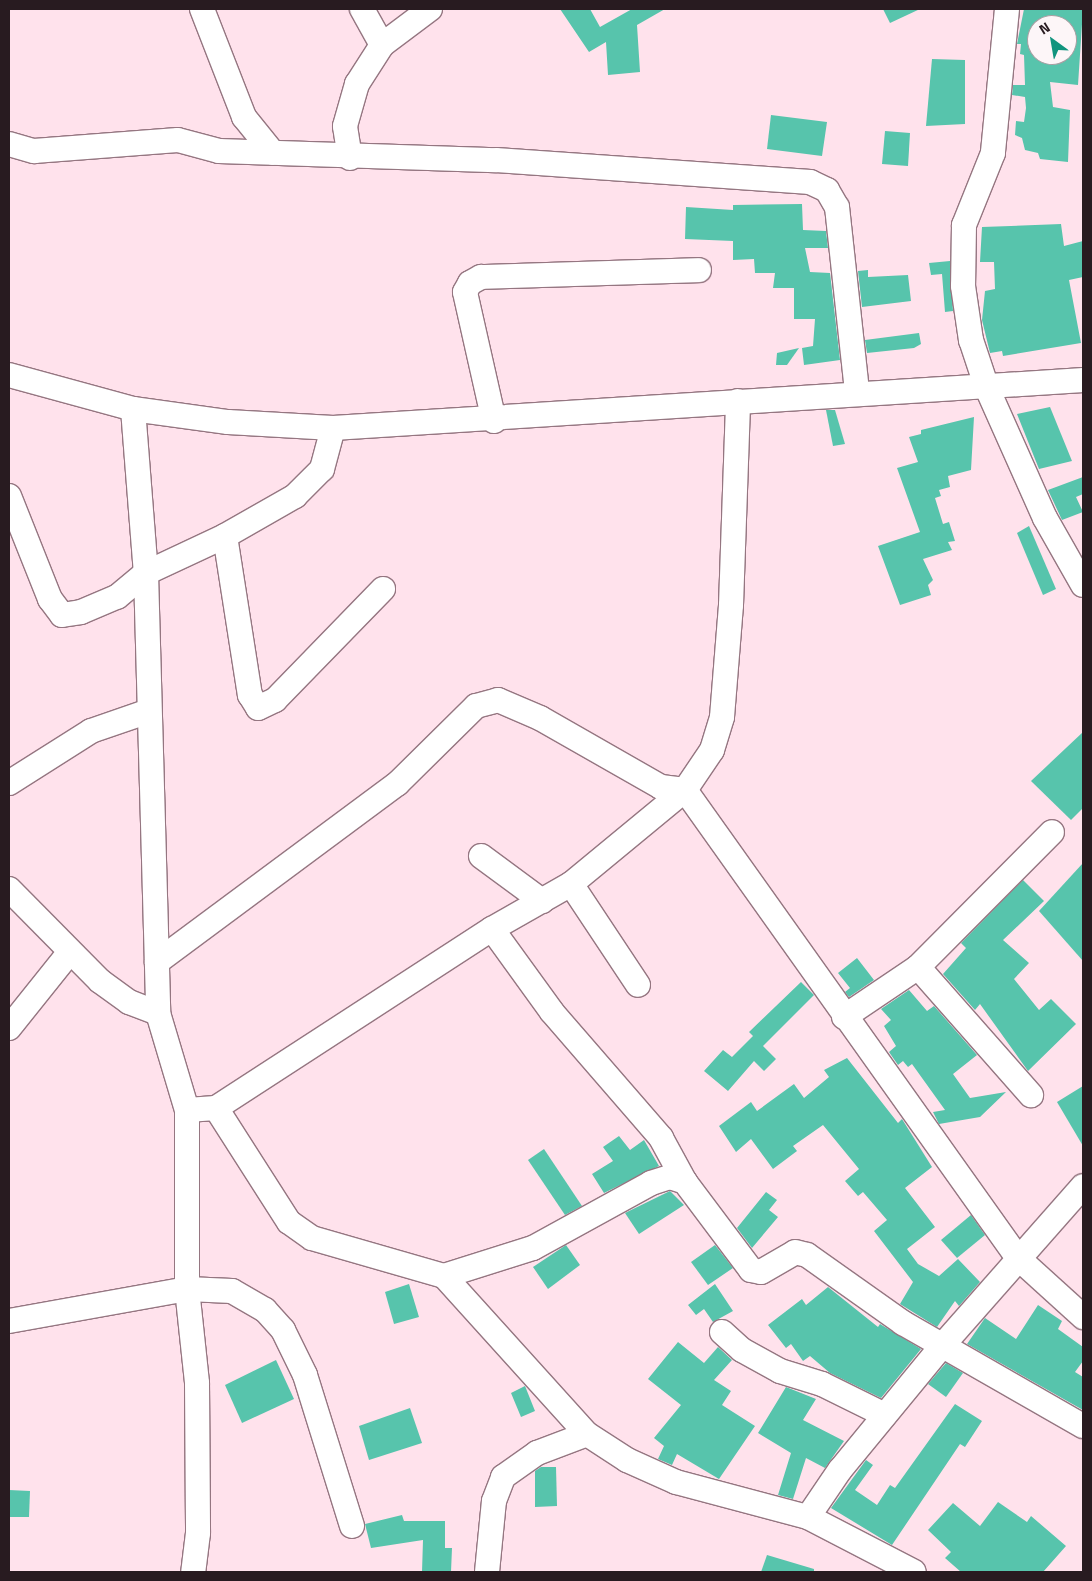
<!DOCTYPE html>
<style>
body{margin:0}
#map{position:relative;width:1092px;height:1581px;overflow:hidden;background:#ffe2ec;font-family:"Titillium Web",sans-serif}
div>[style]{position:absolute}
[style*='--x']{left:calc(var(--x)*1px);top:calc(var(--y)*1px);width:calc(var(--w)*1px);rotate:calc(var(--a)*1deg)}
.building>*{inset:0;background:#57c4ac}
.roads{filter:drop-shadow(1px 0 #957681) drop-shadow(-1px 0 #957681) drop-shadow(0 1px #957681) drop-shadow(0 -1px #957681)}
.minor>*{height:24px;margin:-12px;padding:0 12px;transform-origin:12px;border-radius:12px;background:#fff}
span{translate:-50% -50%;white-space:nowrap;text-align:center;line-height:1.15;-webkit-text-stroke:4px #fdf6f8;paint-order:stroke}
.frame{position:absolute;inset:0;border:10px solid #281b20;pointer-events:none}
.north{position:absolute;left:1027px;top:15px;width:50px;height:50px;box-sizing:border-box;background:#fdf6f8;border:1px solid #a89ea2;border-radius:50%;rotate:328deg;font-size:14px;font-weight:700;line-height:20px;text-align:center;color:#281b20}
.north::after{content:'';display:block;margin:auto;width:18px;height:22px;background:#11947e;clip-path:polygon(50% 0,100% 100%,50% 72%,0 100%)}
</style>
<div id="map">
<div class="building">
<i style="clip-path:polygon(560px 9px,590px 9px,600px 27px,632px 9px,665px 9px,637px 25px,640px 72px,608px 75px,606px 42px,589px 52px)"></i>
<i style="clip-path:polygon(883px 9px,920px 9px,890px 23px)"></i>
<i style="clip-path:polygon(evenodd,1024px 9px,1083px 9px,1078px 85px,1050px 82px,1053px 107px,1070px 110px,1068px 162px,1040px 159px,1038px 153px,1025px 150px,1022px 138px,1015px 135px,1016px 121px,1024px 122px,1026px 108px,1025px 97px,1012px 95px,1013px 85px,1025px 85px,1024px 55px,1020px 54px,1021px 44px,1017px 44px,1024px 9px,1037px 25px,1067px 25px,1067px 55px,1037px 55px,1037px 25px)"></i>
<i style="clip-path:polygon(932px 59px,965px 60px,965px 124px,926px 126px)"></i>
<i style="clip-path:polygon(771px 115px,827px 122px,822px 156px,767px 149px)"></i>
<i style="clip-path:polygon(885px 131px,910px 133px,908px 166px,882px 164px)"></i>
<i style="clip-path:polygon(802px 204px,803px 230px,826px 231px,828px 248px,805px 248px,810px 272px,830px 273px,840px 360px,804px 365px,802px 348px,813px 346px,815px 319px,794px 319px,794px 288px,773px 288px,775px 273px,755px 273px,754px 259px,733px 260px,733px 241px,685px 239px,686px 207px,733px 210px,733px 205px)"></i>
<i style="clip-path:polygon(1061px 224px,1064px 246px,1083px 241px,1083px 277px,1069px 280px,1081px 343px,1003px 356px,1002px 351px,990px 353px,982px 320px,985px 291px,995px 289px,994px 262px,980px 262px,982px 227px)"></i>
<i style="clip-path:polygon(950px 261px,953px 311px,945px 312px,942px 274px,931px 275px,929px 263px)"></i>
<i style="clip-path:polygon(868px 270px,868px 277px,908px 275px,911px 301px,862px 307px,858px 271px)"></i>
<i style="clip-path:polygon(919px 333px,921px 344px,914px 348px,867px 353px,865px 340px)"></i>
<i style="clip-path:polygon(799px 348px,787px 365px,776px 365px,777px 353px)"></i>
<i style="clip-path:polygon(1050px 407px,1072px 461px,1039px 469px,1017px 414px)"></i>
<i style="clip-path:polygon(826px 410px,835px 410px,845px 444px,833px 446px)"></i>
<i style="clip-path:polygon(974px 417px,971px 470px,948px 476px,950px 487px,939px 490px,941px 496px,935px 498px,943px 524px,949px 522px,955px 541px,948px 542px,952px 550px,923px 559px,933px 580px,928px 585px,931px 595px,900px 605px,878px 546px,920px 532px,897px 468px,918px 462px,909px 437px,921px 434px,921px 430px)"></i>
<i style="clip-path:polygon(1083px 477px,1083px 494px,1076px 497px,1083px 512px,1062px 520px,1048px 490px)"></i>
<i style="clip-path:polygon(1029px 526px,1056px 589px,1043px 595px,1017px 533px)"></i>
<i style="clip-path:polygon(1083px 732px,1083px 808px,1071px 820px,1031px 781px)"></i>
<i style="clip-path:polygon(1083px 863px,1083px 961px,1039px 911px)"></i>
<i style="clip-path:polygon(1023px 880px,1044px 901px,1003px 940px,1029px 963px,1014px 979px,1039px 1010px,1051px 999px,1076px 1024px,1028px 1071px,980px 1004px,975px 1010px,943px 974px,966px 948px,961px 943px)"></i>
<i style="clip-path:polygon(857px 958px,874px 980px,849px 997px,845px 992px,850px 988px,838px 973px)"></i>
<i style="clip-path:polygon(801px 982px,814px 995px,763px 1046px,776px 1059px,764px 1071px,754px 1061px,728px 1091px,704px 1071px,723px 1050px,732px 1057px,753px 1036px,749px 1032px)"></i>
<i style="clip-path:polygon(909px 990px,927px 1011px,934px 1006px,977px 1055px,953px 1074px,970px 1098px,1006px 1092px,980px 1117px,939px 1124px,933px 1112px,945px 1110px,912px 1064px,908px 1067px,903px 1061px,898px 1065px,889px 1052px,896px 1046px,884px 1026px,891px 1020px,881px 1009px)"></i>
<i style="clip-path:polygon(847px 1058px,898px 1123px,902px 1119px,932px 1167px,905px 1188px,935px 1227px,907px 1249px,918px 1264px,939px 1276px,958px 1259px,980px 1282px,959px 1306px,955px 1301px,937px 1327px,900px 1304px,913px 1282px,874px 1231px,887px 1220px,863px 1192px,858px 1196px,845px 1181px,859px 1169px,823px 1125px,793px 1146px,797px 1151px,773px 1169px,751px 1139px,736px 1152px,719px 1126px,751px 1102px,757px 1111px,794px 1084px,804px 1098px,829px 1077px,824px 1070px)"></i>
<i style="clip-path:polygon(1083px 1086px,1083px 1146px,1057px 1102px)"></i>
<i style="clip-path:polygon(619px 1136px,630px 1150px,644px 1140px,659px 1166px,604px 1193px,592px 1174px,613px 1161px,603px 1147px)"></i>
<i style="clip-path:polygon(544px 1149px,582px 1206px,565px 1215px,528px 1160px)"></i>
<i style="clip-path:polygon(670px 1191px,684px 1205px,639px 1234px,625px 1213px)"></i>
<i style="clip-path:polygon(766px 1192px,777px 1200px,769px 1210px,778px 1217px,752px 1248px,737px 1228px)"></i>
<i style="clip-path:polygon(971px 1215px,985px 1235px,957px 1258px,941px 1240px)"></i>
<i style="clip-path:polygon(566px 1245px,580px 1265px,548px 1289px,533px 1267px)"></i>
<i style="clip-path:polygon(715px 1245px,733px 1268px,708px 1285px,691px 1262px)"></i>
<i style="clip-path:polygon(409px 1284px,419px 1317px,394px 1324px,385px 1292px)"></i>
<i style="clip-path:polygon(715px 1284px,733px 1311px,713px 1322px,704px 1309px,696px 1315px,688px 1305px)"></i>
<i style="clip-path:polygon(828px 1287px,878px 1327px,880px 1324px,921px 1349px,881px 1398px,830px 1373px,810px 1356px,803px 1361px,791px 1344px,786px 1348px,768px 1325px,802px 1299px,806px 1305px)"></i>
<i style="clip-path:polygon(1038px 1305px,1062px 1321px,1058px 1329px,1083px 1347px,1083px 1361px,1075px 1372px,1083px 1377px,1083px 1410px,967px 1344px,985px 1318px,1016px 1339px)"></i>
<i style="clip-path:polygon(678px 1342px,704px 1363px,718px 1347px,732px 1360px,714px 1380px,731px 1391px,722px 1405px,755px 1426px,719px 1479px,677px 1454px,672px 1465px,658px 1459px,664px 1446px,654px 1438px,681px 1405px,648px 1379px)"></i>
<i style="clip-path:polygon(276px 1360px,294px 1399px,242px 1423px,225px 1385px)"></i>
<i style="clip-path:polygon(946px 1363px,963px 1373px,946px 1397px,928px 1384px)"></i>
<i style="clip-path:polygon(525px 1386px,535px 1411px,521px 1417px,511px 1393px)"></i>
<i style="clip-path:polygon(786px 1387px,816px 1399px,803px 1420px,844px 1441px,825px 1468px,806px 1458px,793px 1499px,778px 1495px,791px 1453px,758px 1433px)"></i>
<i style="clip-path:polygon(955px 1404px,982px 1421px,965px 1447px,960px 1444px,892px 1545px,831px 1508px,866px 1460px,873px 1465px,855px 1490px,877px 1505px,890px 1485px,895px 1488px)"></i>
<i style="clip-path:polygon(410px 1408px,422px 1443px,369px 1460px,359px 1426px)"></i>
<i style="clip-path:polygon(541px 1467px,556px 1467px,557px 1506px,535px 1507px,535px 1471px)"></i>
<i style="clip-path:polygon(9px 1490px,30px 1491px,29px 1517px,9px 1517px)"></i>
<i style="clip-path:polygon(998px 1502px,1027px 1522px,1031px 1516px,1066px 1546px,1043px 1572px,961px 1572px,945px 1558px,951px 1552px,928px 1530px,953px 1503px,980px 1526px)"></i>
<i style="clip-path:polygon(402px 1515px,404px 1521px,445px 1521px,445px 1548px,452px 1548px,451px 1572px,422px 1572px,423px 1540px,371px 1548px,365px 1524px)"></i>
<i style="clip-path:polygon(767px 1555px,814px 1569px,814px 1572px,761px 1572px)"></i>
</div>
<div class="roads">
<div class="minor">
<i style="--x:202;--y:9;--w:116;--a:68.7"></i>
<i style="--x:244;--y:117;--w:46;--a:51.1"></i>
<i style="--x:362;--y:9;--w:41;--a:60.9"></i>
<i style="--x:1007;--y:9;--w:145;--a:95.6"></i>
<i style="--x:993;--y:153;--w:78;--a:111.9"></i>
<i style="--x:964;--y:225;--w:61;--a:90.9"></i>
<i style="--x:963;--y:286;--w:55;--a:81.6"></i>
<i style="--x:971;--y:340;--w:51;--a:71.6"></i>
<i style="--x:987;--y:388;--w:142;--a:66"></i>
<i style="--x:1045;--y:518;--w:77;--a:60.4"></i>
<i style="--x:9;--y:144;--w:26;--a:16"></i>
<i style="--x:34;--y:151;--w:144;--a:-4.4"></i>
<i style="--x:178;--y:140;--w:42;--a:15"></i>
<i style="--x:219;--y:151;--w:277;--a:1.9"></i>
<i style="--x:496;--y:160;--w:315;--a:4"></i>
<i style="--x:810;--y:182;--w:19;--a:25"></i>
<i style="--x:827;--y:190;--w:20;--a:60"></i>
<i style="--x:837;--y:207;--w:186;--a:83.8"></i>
<i style="--x:350;--y:158;--w:32;--a:-99"></i>
<i style="--x:345;--y:126;--w:44;--a:-74.1"></i>
<i style="--x:357;--y:84;--w:46;--a:-57.3"></i>
<i style="--x:382;--y:45;--w:60;--a:-36.9"></i>
<i style="--x:9;--y:375;--w:129;--a:15.3"></i>
<i style="--x:133;--y:409;--w:96;--a:7.8"></i>
<i style="--x:228;--y:422;--w:105;--a:3.3"></i>
<i style="--x:333;--y:428;--w:752;--a:-3.66"></i>
<i style="--x:133;--y:409;--w:165;--a:85.5"></i>
<i style="--x:146;--y:573;--w:440;--a:88.4"></i>
<i style="--x:158;--y:1013;--w:101;--a:73.4"></i>
<i style="--x:187;--y:1110;--w:179;--a:90"></i>
<i style="--x:187;--y:1289;--w:95;--a:83.9"></i>
<i style="--x:197;--y:1383;--w:150;--a:89.6"></i>
<i style="--x:198;--y:1533;--w:39;--a:97"></i>
<i style="--x:494;--y:421;--w:132;--a:-102.7"></i>
<i style="--x:465;--y:292;--w:10;--a:-61"></i>
<i style="--x:470;--y:283;--w:13;--a:-29"></i>
<i style="--x:481;--y:277;--w:218;--a:-1.8"></i>
<i style="--x:9;--y:496;--w:111;--a:68.3"></i>
<i style="--x:50;--y:599;--w:20;--a:53"></i>
<i style="--x:62;--y:615;--w:19;--a:-9"></i>
<i style="--x:81;--y:612;--w:39;--a:-23"></i>
<i style="--x:117;--y:597;--w:38;--a:-40"></i>
<i style="--x:146;--y:573;--w:87;--a:-25.1"></i>
<i style="--x:225;--y:536;--w:81;--a:-29.7"></i>
<i style="--x:295;--y:496;--w:38;--a:-45"></i>
<i style="--x:322;--y:469;--w:42;--a:-75"></i>
<i style="--x:225;--y:536;--w:161;--a:81.1"></i>
<i style="--x:250;--y:695;--w:15;--a:58"></i>
<i style="--x:258;--y:708;--w:19;--a:-25"></i>
<i style="--x:275;--y:700;--w:155;--a:-45.8"></i>
<i style="--x:9;--y:783;--w:97;--a:-32.4"></i>
<i style="--x:91;--y:731;--w:61;--a:-19"></i>
<i style="--x:481;--y:856;--w:76;--a:36.4"></i>
<i style="--x:571;--y:884;--w:121;--a:56.4"></i>
<i style="--x:9;--y:889;--w:129;--a:45.3"></i>
<i style="--x:100;--y:981;--w:36;--a:36"></i>
<i style="--x:129;--y:1002;--w:31;--a:21"></i>
<i style="--x:492;--y:929;--w:102;--a:54.1"></i>
<i style="--x:552;--y:1012;--w:167;--a:49.1"></i>
<i style="--x:661;--y:1138;--w:50;--a:61.4"></i>
<i style="--x:157;--y:962;--w:299;--a:-36.6"></i>
<i style="--x:397;--y:784;--w:111;--a:-44.6"></i>
<i style="--x:476;--y:706;--w:23;--a:-15"></i>
<i style="--x:498;--y:700;--w:46;--a:23.2"></i>
<i style="--x:540;--y:718;--w:139;--a:29.7"></i>
<i style="--x:661;--y:787;--w:24;--a:7"></i>
<i style="--x:685;--y:790;--w:574;--a:54.57"></i>
<i style="--x:1018;--y:1258;--w:88;--a:42.2"></i>
<i style="--x:918;--y:967;--w:171;--a:48.6"></i>
<i style="--x:844;--y:1017;--w:89;--a:-34"></i>
<i style="--x:918;--y:967;--w:190;--a:-45.2"></i>
<i style="--x:9;--y:1028;--w:96;--a:-51.3"></i>
<i style="--x:216;--y:1108;--w:135;--a:57.4"></i>
<i style="--x:289;--y:1222;--w:28;--a:35"></i>
<i style="--x:312;--y:1238;--w:137;--a:16.1"></i>
<i style="--x:444;--y:1276;--w:213;--a:47.9"></i>
<i style="--x:587;--y:1434;--w:48;--a:33"></i>
<i style="--x:627;--y:1460;--w:54;--a:24.2"></i>
<i style="--x:676;--y:1482;--w:137;--a:14.9"></i>
<i style="--x:808;--y:1517;--w:119;--a:27.4"></i>
<i style="--x:187;--y:1110;--w:29;--a:-4"></i>
<i style="--x:216;--y:1108;--w:329;--a:-33"></i>
<i style="--x:492;--y:929;--w:91;--a:-29.7"></i>
<i style="--x:571;--y:884;--w:148;--a:-39.5"></i>
<i style="--x:685;--y:790;--w:48;--a:-56"></i>
<i style="--x:712;--y:750;--w:34;--a:-73"></i>
<i style="--x:722;--y:717;--w:112;--a:-85.4"></i>
<i style="--x:731;--y:605;--w:204;--a:-88"></i>
<i style="--x:444;--y:1276;--w:93;--a:-17.5"></i>
<i style="--x:533;--y:1248;--w:135;--a:-28.8"></i>
<i style="--x:651;--y:1183;--w:20;--a:-18"></i>
<i style="--x:670;--y:1177;--w:16;--a:18"></i>
<i style="--x:685;--y:1182;--w:110;--a:53.1"></i>
<i style="--x:751;--y:1270;--w:10;--a:11"></i>
<i style="--x:761;--y:1272;--w:39;--a:-30"></i>
<i style="--x:795;--y:1252;--w:12;--a:14"></i>
<i style="--x:807;--y:1255;--w:118;--a:35.3"></i>
<i style="--x:903;--y:1323;--w:207;--a:29.8"></i>
<i style="--x:9;--y:1321;--w:181;--a:-10.2"></i>
<i style="--x:187;--y:1289;--w:45;--a:2.5"></i>
<i style="--x:232;--y:1291;--w:38;--a:30"></i>
<i style="--x:265;--y:1310;--w:27;--a:48"></i>
<i style="--x:283;--y:1330;--w:50;--a:63.9"></i>
<i style="--x:305;--y:1375;--w:158;--a:72.7"></i>
<i style="--x:722;--y:1332;--w:27;--a:42"></i>
<i style="--x:742;--y:1350;--w:43;--a:28.9"></i>
<i style="--x:780;--y:1371;--w:44;--a:17.2"></i>
<i style="--x:822;--y:1384;--w:70;--a:26.2"></i>
<i style="--x:808;--y:1517;--w:57;--a:-55.8"></i>
<i style="--x:840;--y:1470;--w:161;--a:-50.6"></i>
<i style="--x:942;--y:1346;--w:213;--a:-48.6"></i>
<i style="--x:487;--y:1572;--w:71;--a:-84.4"></i>
<i style="--x:494;--y:1501;--w:26;--a:-69"></i>
<i style="--x:503;--y:1477;--w:42;--a:-35.2"></i>
<i style="--x:537;--y:1453;--w:53;--a:-20.8"></i>
</div>
</div>
<div class="frame"></div>
<div class="north">N</div>
</div>
